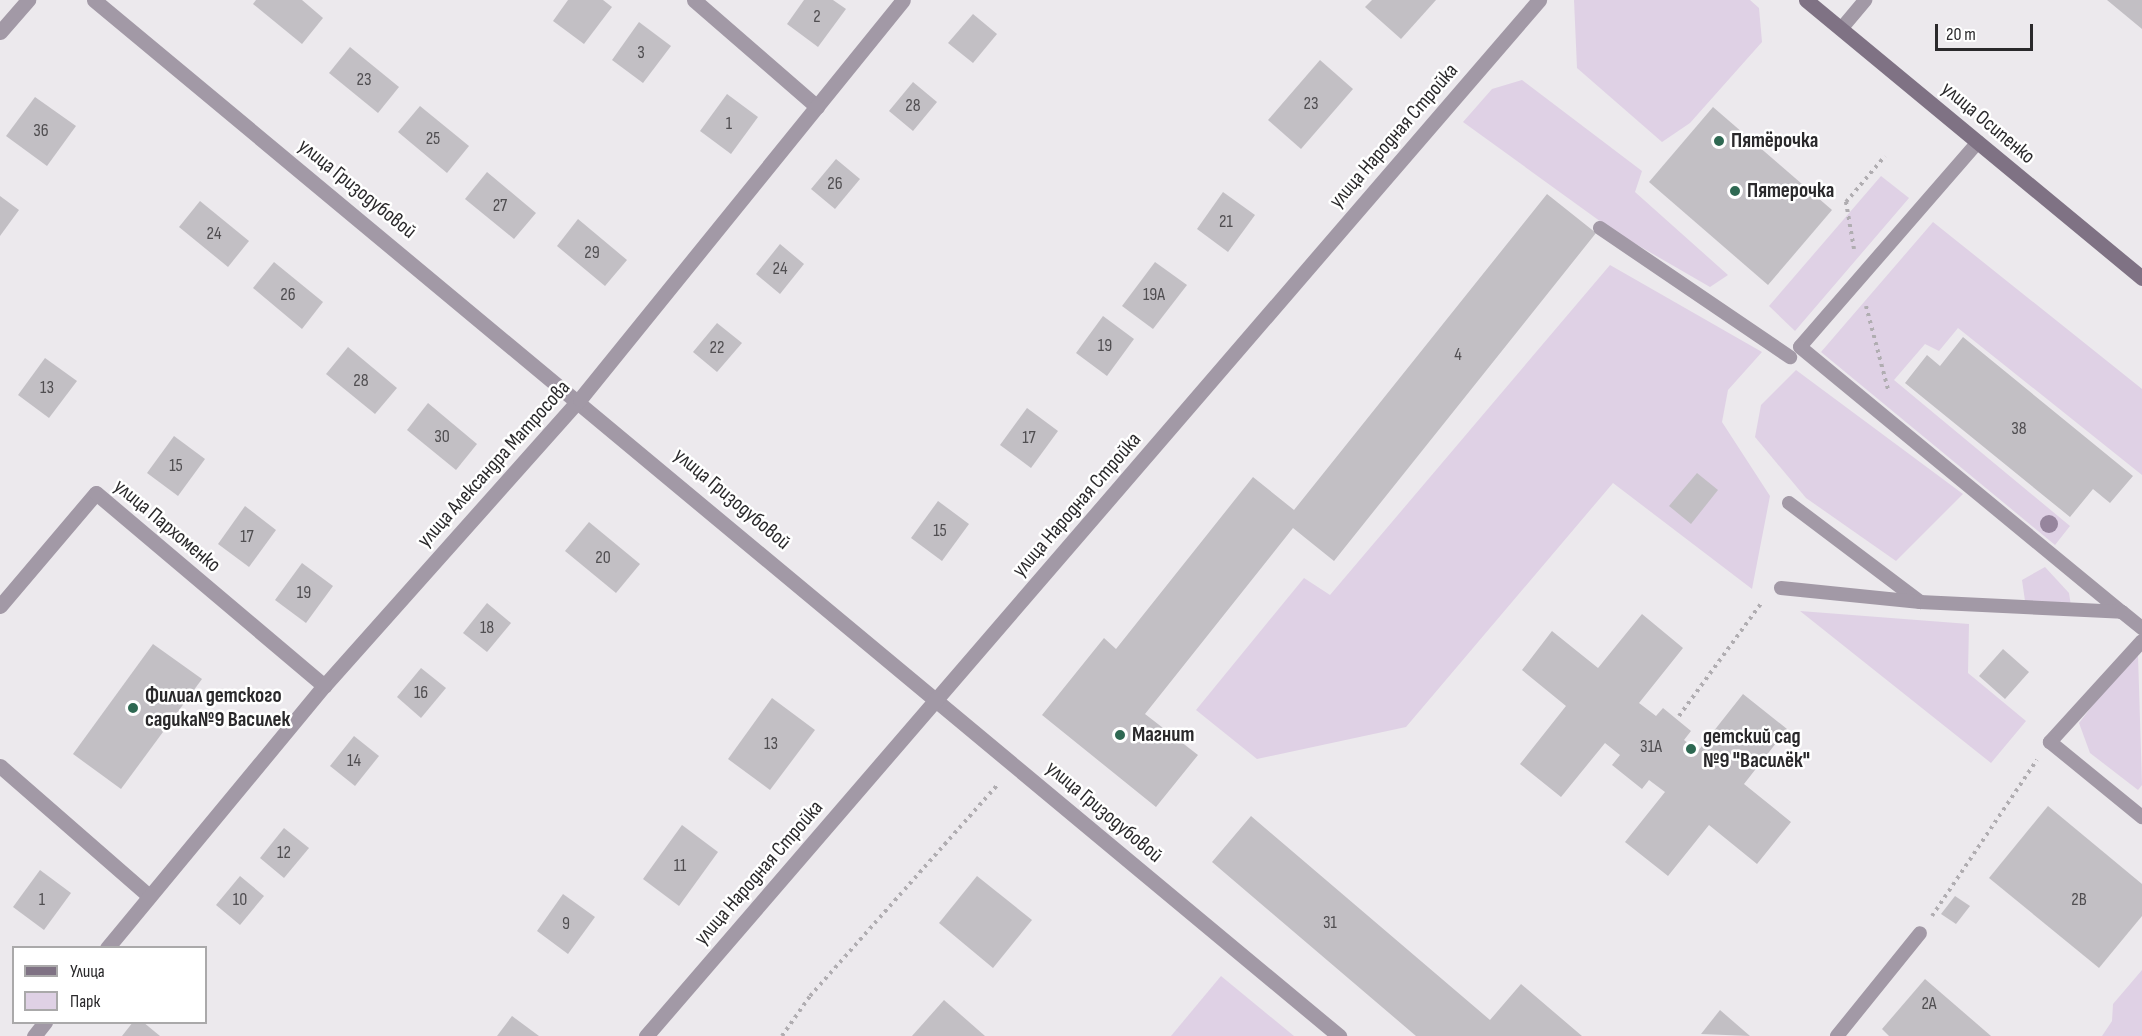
<!DOCTYPE html>
<meta charset="utf-8">
<style>
body{margin:0}
#map{position:relative;width:2142px;height:1036px;overflow:hidden;background:#ece9ed;font-family:"Sofia Sans Condensed",sans-serif}
div>[style]{position:absolute}
[style*='--x']{left:calc(var(--x)*1px);top:calc(var(--y)*1px);width:calc(var(--w)*1px);rotate:calc(var(--a)*1deg)}
.green>*{inset:0;background:#dfd1e5}
.building>*{inset:0;background:#c2bfc4}
.path>*{height:4px;margin-top:-2px;transform-origin:0;background:repeating-linear-gradient(90deg,#b0adb1 0 3px,transparent 0 7.5px)}
.lane>*{height:14px;margin:-7px;padding:0 7px;transform-origin:7px;border-radius:7px;background:#a299a6}
.street>*{height:15px;margin:-7.5px;padding:0 7.5px;transform-origin:7.5px;border-radius:7.5px;background:#a299a6}
.secondary>*{height:15px;margin:-7.5px;padding:0 7.5px;transform-origin:7.5px;border-radius:7.5px;background:#7f7284}
.trees>*{width:18px;height:18px;margin:-9px;border-radius:50%;background:#96859d}
.dots>*{width:16px;height:16px;translate:-50% -50%;box-sizing:border-box;border:3px solid #fff;border-radius:50%}
span{translate:-50% -50%;white-space:nowrap;text-align:center;line-height:1.15;-webkit-text-stroke:5px #fff;paint-order:stroke}
.number-label{font-size:18px;color:#504e51}
.number-label span{-webkit-text-stroke-width:0}
.street-label{font-size:21px;color:#2a292b}
.poi-label{font-size:21px;color:#2a292b;font-weight:700}
.left{translate:0 -50%;text-align:left}
.legend{position:absolute;left:12px;top:946px;width:195px;height:78px;box-sizing:border-box;background:#fff;border:2px solid #aaa9aa;margin:0;padding:8px 10px;list-style:none;font-size:18px;color:#2a292b}
.legend li{display:flex;align-items:center;gap:12px;height:30px}
.legend b{width:30px;border:2px solid #aaa9aa}
.scale{position:absolute;left:1935px;top:24px;width:98px;height:27px;box-sizing:border-box;border:3px solid #2a292b;border-top:0;padding-left:8px;font-size:18px;line-height:21px;white-space:nowrap;color:#2a292b;-webkit-text-stroke:4px #fff;paint-order:stroke}
</style>
<div id="map">
<div class="green">
<i style="clip-path:polygon(1574px 0,1750px 0,1759px 8px,1762px 42px,1690px 123px,1662px 142px,1577px 68px)"></i>
<i style="clip-path:polygon(1522px 80px,1642px 171px,1635px 192px,1728px 275px,1710px 287px,1615px 232px,1463px 122px,1492px 89px)"></i>
<i style="clip-path:polygon(1881px 176px,1909px 198px,1795px 331px,1769px 306px)"></i>
<i style="clip-path:polygon(1933px 222px,2142px 389px,2142px 475px,1958px 328px,1939px 351px,1925px 344px,1894px 380px,2070px 526px,2055px 545px,1821px 352px)"></i>
<i style="clip-path:polygon(1610px 265px,1762px 352px,1728px 390px,1722px 422px,1770px 496px,1752px 589px,1613px 483px,1406px 727px,1257px 759px,1196px 710px,1304px 578px,1330px 595px)"></i>
<i style="clip-path:polygon(1796px 370px,1963px 494px,1896px 561px,1806px 498px,1755px 437px,1761px 405px)"></i>
<i style="clip-path:polygon(2045px 567px,2069px 593px,2071px 606px,2025px 601px,2022px 580px)"></i>
<i style="clip-path:polygon(1800px 611px,1969px 624px,1968px 673px,2026px 721px,1991px 763px)"></i>
<i style="clip-path:polygon(2138px 655px,2142px 785px,2138px 790px,2090px 753px,2079px 723px,2128px 659px)"></i>
<i style="clip-path:polygon(2142px 970px,2142px 1036px,2102px 1036px,2112px 1021px,2113px 1004px)"></i>
<i style="clip-path:polygon(1221px 976px,1294px 1036px,1171px 1036px)"></i>
</div>
<div class="building">
<i style="clip-path:polygon(256px 0,302px 0,323px 18px,302px 44px,253px 4px)"></i>
<i style="clip-path:polygon(568px 0,603px 0,612px 7px,584px 44px,553px 21px)"></i>
<i style="clip-path:polygon(804px 0,833px 0,846px 9px,818px 47px,787px 24px)"></i>
<i style="clip-path:polygon(1372px 0,1436px 0,1401px 39px,1365px 7px)"></i>
<i style="clip-path:polygon(2107px 0,2142px 0,2142px 29px)"></i>
<i style="clip-path:polygon(973px 14px,997px 34px,973px 63px,948px 43px)"></i>
<i style="clip-path:polygon(639px 22px,671px 46px,643px 83px,612px 60px)"></i>
<i style="clip-path:polygon(350px 47px,399px 87px,378px 113px,329px 73px)"></i>
<i style="clip-path:polygon(1320px 60px,1353px 89px,1301px 149px,1268px 120px)"></i>
<i style="clip-path:polygon(913px 82px,937px 102px,913px 131px,889px 111px)"></i>
<i style="clip-path:polygon(727px 94px,758px 117px,731px 154px,700px 131px)"></i>
<i style="clip-path:polygon(35px 97px,76px 126px,47px 166px,6px 136px)"></i>
<i style="clip-path:polygon(420px 106px,469px 146px,447px 173px,398px 132px)"></i>
<i style="clip-path:polygon(1713px 107px,1832px 210px,1768px 285px,1649px 182px)"></i>
<i style="clip-path:polygon(836px 159px,860px 179px,835px 209px,811px 189px)"></i>
<i style="clip-path:polygon(487px 172px,536px 213px,514px 239px,465px 199px)"></i>
<i style="clip-path:polygon(1223px 192px,1255px 215px,1228px 252px,1197px 229px)"></i>
<i style="clip-path:polygon(1547px 194px,1596px 233px,1334px 561px,1293px 528px,1145px 714px,1198px 755px,1156px 807px,1042px 715px,1104px 638px,1116px 649px,1253px 477px,1294px 510px)"></i>
<i style="clip-path:polygon(0 196px,19px 210px,0 236px)"></i>
<i style="clip-path:polygon(200px 201px,249px 241px,228px 267px,179px 227px)"></i>
<i style="clip-path:polygon(578px 219px,627px 260px,605px 286px,557px 246px)"></i>
<i style="clip-path:polygon(780px 244px,804px 264px,780px 294px,756px 274px)"></i>
<i style="clip-path:polygon(274px 262px,323px 302px,302px 329px,253px 288px)"></i>
<i style="clip-path:polygon(1155px 262px,1187px 285px,1153px 329px,1122px 306px)"></i>
<i style="clip-path:polygon(1103px 316px,1134px 339px,1107px 376px,1076px 353px)"></i>
<i style="clip-path:polygon(717px 323px,742px 343px,717px 372px,693px 352px)"></i>
<i style="clip-path:polygon(1963px 337px,2133px 476px,2110px 503px,2093px 489px,2070px 517px,1905px 383px,1927px 355px,1940px 366px)"></i>
<i style="clip-path:polygon(348px 347px,397px 388px,375px 414px,326px 374px)"></i>
<i style="clip-path:polygon(45px 358px,77px 381px,49px 418px,18px 395px)"></i>
<i style="clip-path:polygon(428px 403px,477px 444px,456px 470px,407px 430px)"></i>
<i style="clip-path:polygon(1027px 408px,1058px 431px,1031px 468px,1000px 445px)"></i>
<i style="clip-path:polygon(174px 436px,205px 459px,178px 496px,147px 473px)"></i>
<i style="clip-path:polygon(1697px 473px,1718px 490px,1691px 524px,1669px 506px)"></i>
<i style="clip-path:polygon(938px 501px,969px 524px,942px 561px,911px 538px)"></i>
<i style="clip-path:polygon(245px 506px,276px 530px,249px 567px,218px 544px)"></i>
<i style="clip-path:polygon(589px 522px,640px 564px,616px 593px,565px 551px)"></i>
<i style="clip-path:polygon(302px 563px,333px 586px,306px 623px,275px 600px)"></i>
<i style="clip-path:polygon(487px 603px,511px 623px,487px 652px,463px 633px)"></i>
<i style="clip-path:polygon(1642px 614px,1683px 648px,1639px 703px,1656px 716px,1663px 708px,1691px 731px,1684px 740px,1698px 751px,1743px 694px,1787px 729px,1744px 784px,1791px 822px,1757px 864px,1709px 825px,1668px 876px,1625px 842px,1665px 792px,1649px 780px,1642px 789px,1612px 765px,1620px 755px,1605px 743px,1561px 797px,1520px 764px,1566px 706px,1522px 670px,1552px 631px,1598px 668px)"></i>
<i style="clip-path:polygon(153px 644px,202px 679px,121px 789px,73px 754px)"></i>
<i style="clip-path:polygon(2003px 649px,2029px 672px,2005px 699px,1979px 676px)"></i>
<i style="clip-path:polygon(421px 668px,446px 688px,421px 718px,397px 697px)"></i>
<i style="clip-path:polygon(772px 698px,815px 730px,770px 790px,728px 759px)"></i>
<i style="clip-path:polygon(354px 736px,379px 756px,355px 786px,330px 766px)"></i>
<i style="clip-path:polygon(2048px 806px,2142px 884px,2142px 916px,2099px 968px,1989px 878px)"></i>
<i style="clip-path:polygon(1251px 816px,1490px 1020px,1521px 984px,1582px 1036px,1416px 1036px,1212px 862px)"></i>
<i style="clip-path:polygon(682px 825px,718px 852px,679px 906px,643px 879px)"></i>
<i style="clip-path:polygon(284px 828px,309px 848px,284px 878px,260px 858px)"></i>
<i style="clip-path:polygon(40px 870px,71px 893px,44px 930px,13px 907px)"></i>
<i style="clip-path:polygon(240px 876px,264px 896px,240px 925px,216px 905px)"></i>
<i style="clip-path:polygon(977px 876px,1032px 920px,993px 968px,939px 923px)"></i>
<i style="clip-path:polygon(563px 894px,595px 917px,568px 954px,537px 931px)"></i>
<i style="clip-path:polygon(1955px 896px,1970px 906px,1956px 924px,1941px 914px)"></i>
<i style="clip-path:polygon(1925px 979px,1991px 1036px,1889px 1036px,1882px 1029px)"></i>
<i style="clip-path:polygon(944px 1000px,985px 1036px,912px 1036px)"></i>
<i style="clip-path:polygon(1720px 1010px,1750px 1036px,1701px 1034px)"></i>
<i style="clip-path:polygon(512px 1016px,539px 1036px,497px 1036px)"></i>
<i style="clip-path:polygon(133px 1022px,143px 1022px,160px 1036px,122px 1036px)"></i>
</div>
<div class="path">
<i style="--x:1854;--y:249;--w:48;--a:-99.7"></i>
<i style="--x:1846;--y:202;--w:60;--a:-49.7"></i>
<i style="--x:1866;--y:306;--w:86;--a:75.2"></i>
<i style="--x:1679;--y:716;--w:141;--a:-53.9"></i>
<i style="--x:1932;--y:916;--w:188;--a:-56.1"></i>
<i style="--x:782;--y:1036;--w:49;--a:-55"></i>
<i style="--x:810;--y:996;--w:283;--a:-48.4"></i>
</div>
<div class="lane">
<i style="--x:1841;--y:29;--w:38;--a:-50"></i>
<i style="--x:1978;--y:142;--w:271;--a:131"></i>
<i style="--x:1800;--y:347;--w:417;--a:39.5"></i>
<i style="--x:1600;--y:228;--w:230;--a:34.2"></i>
<i style="--x:1789;--y:503;--w:163;--a:37"></i>
<i style="--x:1781;--y:588;--w:140;--a:5.8"></i>
<i style="--x:1920;--y:602;--w:202;--a:2.8"></i>
<i style="--x:2122;--y:612;--w:26;--a:39"></i>
<i style="--x:2142;--y:641;--w:137;--a:132.3"></i>
<i style="--x:2050;--y:742;--w:119;--a:39.2"></i>
<i style="--x:1837;--y:1036;--w:132;--a:-51.1"></i>
</div>
<div class="street">
<i style="--x:94;--y:0;--w:1620;--a:39.76"></i>
<i style="--x:694;--y:0;--w:163;--a:41"></i>
<i style="--x:0;--y:32;--w:43;--a:-48.8"></i>
<i style="--x:0;--y:606;--w:148;--a:-49.7"></i>
<i style="--x:96;--y:493;--w:299;--a:40.2"></i>
<i style="--x:0;--y:766;--w:198;--a:41.1"></i>
<i style="--x:107;--y:948;--w:340;--a:-50.4"></i>
<i style="--x:324;--y:686;--w:385;--a:-48.3"></i>
<i style="--x:580;--y:399;--w:513;--a:-51.01"></i>
<i style="--x:34;--y:1036;--w:18;--a:-52"></i>
<i style="--x:646;--y:1036;--w:1368;--a:-49.24"></i>
</div>
<div class="secondary">
<i style="--x:1806;--y:0;--w:436;--a:39.6"></i>
</div>
<div class="trees">
<i style="left:2049px;top:524px"></i>
</div>
<div class="dots">
<i style="left:1719px;top:141px;background:#2e6852"></i>
<i style="left:1735px;top:191px;background:#2e6852"></i>
<i style="left:133px;top:708px;background:#2e6852"></i>
<i style="left:1120px;top:735px;background:#2e6852"></i>
<i style="left:1691px;top:749px;background:#2e6852"></i>
</div>
<div class="number-label">
<span style="left:817px;top:17px">2</span>
<span style="left:641px;top:53px">3</span>
<span style="left:364px;top:80px">23</span>
<span style="left:1311px;top:104px">23</span>
<span style="left:913px;top:106px">28</span>
<span style="left:729px;top:124px">1</span>
<span style="left:41px;top:131px">36</span>
<span style="left:433px;top:139px">25</span>
<span style="left:835px;top:184px">26</span>
<span style="left:500px;top:206px">27</span>
<span style="left:1226px;top:222px">21</span>
<span style="left:214px;top:234px">24</span>
<span style="left:592px;top:253px">29</span>
<span style="left:780px;top:269px">24</span>
<span style="left:288px;top:295px">26</span>
<span style="left:1154px;top:295px">19А</span>
<span style="left:1105px;top:346px">19</span>
<span style="left:717px;top:348px">22</span>
<span style="left:1458px;top:355px">4</span>
<span style="left:361px;top:381px">28</span>
<span style="left:47px;top:388px">13</span>
<span style="left:2019px;top:429px">38</span>
<span style="left:442px;top:437px">30</span>
<span style="left:1029px;top:438px">17</span>
<span style="left:176px;top:466px">15</span>
<span style="left:940px;top:531px">15</span>
<span style="left:247px;top:537px">17</span>
<span style="left:603px;top:558px">20</span>
<span style="left:304px;top:593px">19</span>
<span style="left:487px;top:628px">18</span>
<span style="left:421px;top:693px">16</span>
<span style="left:771px;top:744px">13</span>
<span style="left:1651px;top:747px">31А</span>
<span style="left:354px;top:761px">14</span>
<span style="left:284px;top:853px">12</span>
<span style="left:680px;top:866px">11</span>
<span style="left:42px;top:900px">1</span>
<span style="left:240px;top:900px">10</span>
<span style="left:2079px;top:900px">2В</span>
<span style="left:1330px;top:923px">31</span>
<span style="left:566px;top:924px">9</span>
<span style="left:1929px;top:1004px">2А</span>
</div>
<div class="street-label">
<span style="left:1988px;top:123px;rotate:40deg">улица Осипенко</span>
<span style="left:1394px;top:136px;rotate:-49deg">улица Народная Стройка</span>
<span style="left:357px;top:189px;rotate:39deg">улица Гризодубовой</span>
<span style="left:494px;top:464px;rotate:-48deg">улица Александра Матросова</span>
<span style="left:732px;top:499px;rotate:40deg">улица Гризодубовой</span>
<span style="left:1077px;top:505px;rotate:-49deg">улица Народная Стройка</span>
<span style="left:167px;top:526px;rotate:40deg">улица Пархоменко</span>
<span style="left:1104px;top:812px;rotate:40deg">улица Гризодубовой</span>
<span style="left:759px;top:873px;rotate:-49deg">улица Народная Стройка</span>
</div>
<div class="poi-label">
<span class="left" style="left:1731px;top:141px">Пятёрочка</span>
<span class="left" style="left:1747px;top:191px">Пятерочка</span>
<span class="left" style="left:145px;top:708px">Филиал детского<br>садика№9 Василек</span>
<span class="left" style="left:1132px;top:735px">Магнит</span>
<span class="left" style="left:1703px;top:749px">детский сад<br>№9 "Василёк"</span>
</div>
<ul class="legend">
<li><b style="height:8px;background:#7f7284"></b>Улица</li>
<li><b style="height:16px;background:#dfd1e5"></b>Парк</li>
</ul>
<div class="scale">20 m</div>
</div>
